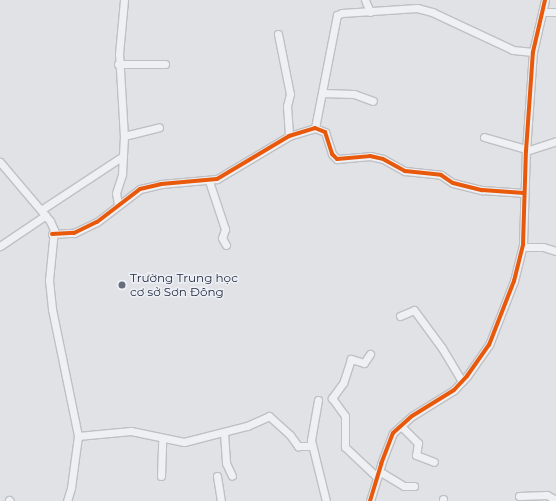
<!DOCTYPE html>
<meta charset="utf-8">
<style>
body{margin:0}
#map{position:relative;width:556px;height:501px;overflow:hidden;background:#e0e2e6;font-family:Montserrat,sans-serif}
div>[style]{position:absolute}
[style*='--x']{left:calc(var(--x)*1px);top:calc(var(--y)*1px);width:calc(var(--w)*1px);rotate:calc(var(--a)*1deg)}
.roads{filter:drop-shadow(1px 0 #bec0c4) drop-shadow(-1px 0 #bec0c4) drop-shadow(0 1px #bec0c4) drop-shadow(0 -1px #bec0c4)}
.minor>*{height:7px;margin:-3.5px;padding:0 3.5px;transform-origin:3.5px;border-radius:3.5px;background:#eff0f3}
.cycleway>*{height:4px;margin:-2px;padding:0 2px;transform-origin:2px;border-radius:2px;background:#e8590c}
.dots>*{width:11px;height:11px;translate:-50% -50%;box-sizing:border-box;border:2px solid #edf0f6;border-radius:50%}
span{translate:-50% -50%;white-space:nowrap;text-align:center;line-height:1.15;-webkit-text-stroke:3px #edf0f6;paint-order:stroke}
.poi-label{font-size:12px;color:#252e41}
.left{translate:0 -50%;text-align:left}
</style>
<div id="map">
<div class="roads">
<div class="minor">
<i style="--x:365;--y:0;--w:13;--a:67"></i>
<i style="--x:542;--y:12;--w:14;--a:0"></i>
<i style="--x:278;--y:34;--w:61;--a:78.7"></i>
<i style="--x:290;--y:94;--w:12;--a:104"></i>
<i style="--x:287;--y:106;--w:30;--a:86"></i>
<i style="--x:118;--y:64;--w:47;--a:0"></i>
<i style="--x:322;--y:93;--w:32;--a:2"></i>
<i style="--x:354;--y:94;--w:20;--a:20"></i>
<i style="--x:315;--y:128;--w:115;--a:-79"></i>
<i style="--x:337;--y:15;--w:5;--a:-22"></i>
<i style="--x:342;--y:13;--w:75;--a:-3.8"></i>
<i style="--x:417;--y:8;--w:16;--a:15"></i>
<i style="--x:432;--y:12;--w:89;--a:25.1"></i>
<i style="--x:513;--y:50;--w:20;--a:6"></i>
<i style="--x:124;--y:136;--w:36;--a:-14"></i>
<i style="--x:484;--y:137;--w:44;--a:15.9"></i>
<i style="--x:526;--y:151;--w:32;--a:-18"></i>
<i style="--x:0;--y:162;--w:77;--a:49.7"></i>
<i style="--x:50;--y:221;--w:10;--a:66"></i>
<i style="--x:54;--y:230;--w:50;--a:95.7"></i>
<i style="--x:49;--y:280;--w:29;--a:84"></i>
<i style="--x:52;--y:309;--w:130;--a:78.4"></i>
<i style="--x:78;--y:436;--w:52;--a:97.7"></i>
<i style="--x:71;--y:488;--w:14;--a:107"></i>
<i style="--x:209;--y:181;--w:51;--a:71.6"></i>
<i style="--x:225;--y:229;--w:9;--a:108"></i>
<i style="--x:222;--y:238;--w:8;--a:60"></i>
<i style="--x:118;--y:205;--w:12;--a:-99"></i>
<i style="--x:116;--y:193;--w:20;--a:-72"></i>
<i style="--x:122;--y:174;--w:37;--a:-87"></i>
<i style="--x:124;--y:137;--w:83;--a:-93.4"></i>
<i style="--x:119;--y:54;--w:54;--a:-84.7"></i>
<i style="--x:41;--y:210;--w:98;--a:-33.4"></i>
<i style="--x:52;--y:234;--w:22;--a:-3"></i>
<i style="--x:74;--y:233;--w:25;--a:-26"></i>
<i style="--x:97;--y:222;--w:54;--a:-37.5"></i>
<i style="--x:140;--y:189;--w:22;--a:-13"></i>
<i style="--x:161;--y:184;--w:56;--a:-5.1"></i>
<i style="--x:217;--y:179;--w:84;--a:-30.8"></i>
<i style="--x:289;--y:136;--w:27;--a:-17"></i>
<i style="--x:315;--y:128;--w:11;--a:22"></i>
<i style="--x:325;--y:132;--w:23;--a:72"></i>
<i style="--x:332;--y:154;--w:7;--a:45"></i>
<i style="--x:337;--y:159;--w:33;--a:-5"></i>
<i style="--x:370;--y:156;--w:13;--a:13"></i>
<i style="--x:383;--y:159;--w:25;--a:29"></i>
<i style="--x:405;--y:171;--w:36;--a:6"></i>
<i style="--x:441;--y:175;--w:14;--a:34"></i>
<i style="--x:453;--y:183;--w:30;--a:14"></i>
<i style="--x:482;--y:190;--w:42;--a:4.1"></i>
<i style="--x:0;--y:246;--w:55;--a:-34"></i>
<i style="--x:523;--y:247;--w:20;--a:0"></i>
<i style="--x:543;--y:247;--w:14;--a:17"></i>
<i style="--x:400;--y:316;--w:15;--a:-23"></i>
<i style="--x:414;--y:310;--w:47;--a:53.6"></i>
<i style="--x:442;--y:348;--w:39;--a:59"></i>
<i style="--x:370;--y:354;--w:11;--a:124"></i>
<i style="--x:364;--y:363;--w:14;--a:-163"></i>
<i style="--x:351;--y:359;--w:25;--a:108"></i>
<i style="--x:343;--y:383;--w:19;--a:126"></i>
<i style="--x:332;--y:398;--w:22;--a:54"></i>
<i style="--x:345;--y:416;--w:31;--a:90"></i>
<i style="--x:345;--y:447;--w:44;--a:43.2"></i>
<i style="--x:318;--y:400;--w:41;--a:99.9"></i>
<i style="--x:311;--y:440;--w:63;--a:76.2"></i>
<i style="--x:401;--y:426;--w:24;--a:45"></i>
<i style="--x:418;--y:443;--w:12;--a:99"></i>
<i style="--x:416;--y:455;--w:19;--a:21"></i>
<i style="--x:224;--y:433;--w:30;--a:86"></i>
<i style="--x:226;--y:463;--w:14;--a:65"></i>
<i style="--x:78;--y:436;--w:53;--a:-5.4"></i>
<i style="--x:131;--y:431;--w:54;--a:11.7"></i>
<i style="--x:184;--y:442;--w:65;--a:-14.3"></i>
<i style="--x:247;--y:426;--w:24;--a:-24"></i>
<i style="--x:269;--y:416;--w:28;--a:42"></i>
<i style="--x:290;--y:435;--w:14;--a:54"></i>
<i style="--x:298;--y:446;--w:14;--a:0"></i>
<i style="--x:379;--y:471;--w:29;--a:31"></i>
<i style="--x:404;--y:486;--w:10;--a:0"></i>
<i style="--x:161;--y:476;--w:38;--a:-88"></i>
<i style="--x:217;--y:476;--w:25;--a:81"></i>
<i style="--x:519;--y:496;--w:28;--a:-2"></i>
<i style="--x:547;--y:495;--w:10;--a:29"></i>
<i style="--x:9;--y:500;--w:1;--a:45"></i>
<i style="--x:370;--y:501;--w:39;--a:-73"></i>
<i style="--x:381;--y:464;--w:33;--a:-69"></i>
<i style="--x:393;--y:433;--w:25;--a:-42"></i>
<i style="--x:412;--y:416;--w:49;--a:-31.8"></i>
<i style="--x:454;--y:390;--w:19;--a:-47"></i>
<i style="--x:467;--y:376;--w:38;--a:-55"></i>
<i style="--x:489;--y:345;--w:69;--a:-68.7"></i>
<i style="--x:514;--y:281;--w:38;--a:-76"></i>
<i style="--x:523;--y:244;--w:93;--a:-88.2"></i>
<i style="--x:526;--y:151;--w:99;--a:-86"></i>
<i style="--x:533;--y:52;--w:53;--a:-77"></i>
<i style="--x:443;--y:501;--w:2;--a:-90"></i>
</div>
</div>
<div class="cycleway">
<i style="--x:52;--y:234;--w:22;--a:-3"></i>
<i style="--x:74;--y:233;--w:25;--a:-26"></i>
<i style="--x:97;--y:222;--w:54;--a:-37.5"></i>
<i style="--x:140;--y:189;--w:22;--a:-13"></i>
<i style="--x:161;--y:184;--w:56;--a:-5.1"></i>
<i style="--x:217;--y:179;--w:84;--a:-30.8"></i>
<i style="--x:289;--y:136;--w:27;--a:-17"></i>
<i style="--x:315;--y:128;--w:11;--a:22"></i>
<i style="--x:325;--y:132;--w:23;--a:72"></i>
<i style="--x:332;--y:154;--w:7;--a:45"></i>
<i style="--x:337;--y:159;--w:33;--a:-5"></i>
<i style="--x:370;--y:156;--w:13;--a:13"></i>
<i style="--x:383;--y:159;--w:25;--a:29"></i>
<i style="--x:405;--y:171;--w:36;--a:6"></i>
<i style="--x:441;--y:175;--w:14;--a:34"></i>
<i style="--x:453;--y:183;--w:30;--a:14"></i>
<i style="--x:482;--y:190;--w:42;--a:4.1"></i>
<i style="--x:370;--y:501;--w:39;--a:-73"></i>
<i style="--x:381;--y:464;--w:33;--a:-69"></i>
<i style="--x:393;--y:433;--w:25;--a:-42"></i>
<i style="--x:412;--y:416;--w:49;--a:-31.8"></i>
<i style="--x:454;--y:390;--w:19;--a:-47"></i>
<i style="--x:467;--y:376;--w:38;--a:-55"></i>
<i style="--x:489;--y:345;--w:69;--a:-68.7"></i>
<i style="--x:514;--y:281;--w:38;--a:-76"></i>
<i style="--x:523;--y:244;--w:93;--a:-88.2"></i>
<i style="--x:526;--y:151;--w:99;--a:-86"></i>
<i style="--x:533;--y:52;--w:53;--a:-77"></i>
</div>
<div class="dots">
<i style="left:122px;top:285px;background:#666d7b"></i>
</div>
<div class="poi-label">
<span class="left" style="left:130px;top:285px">Trường Trung học<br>cơ sở Sơn Đông</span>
</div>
</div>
